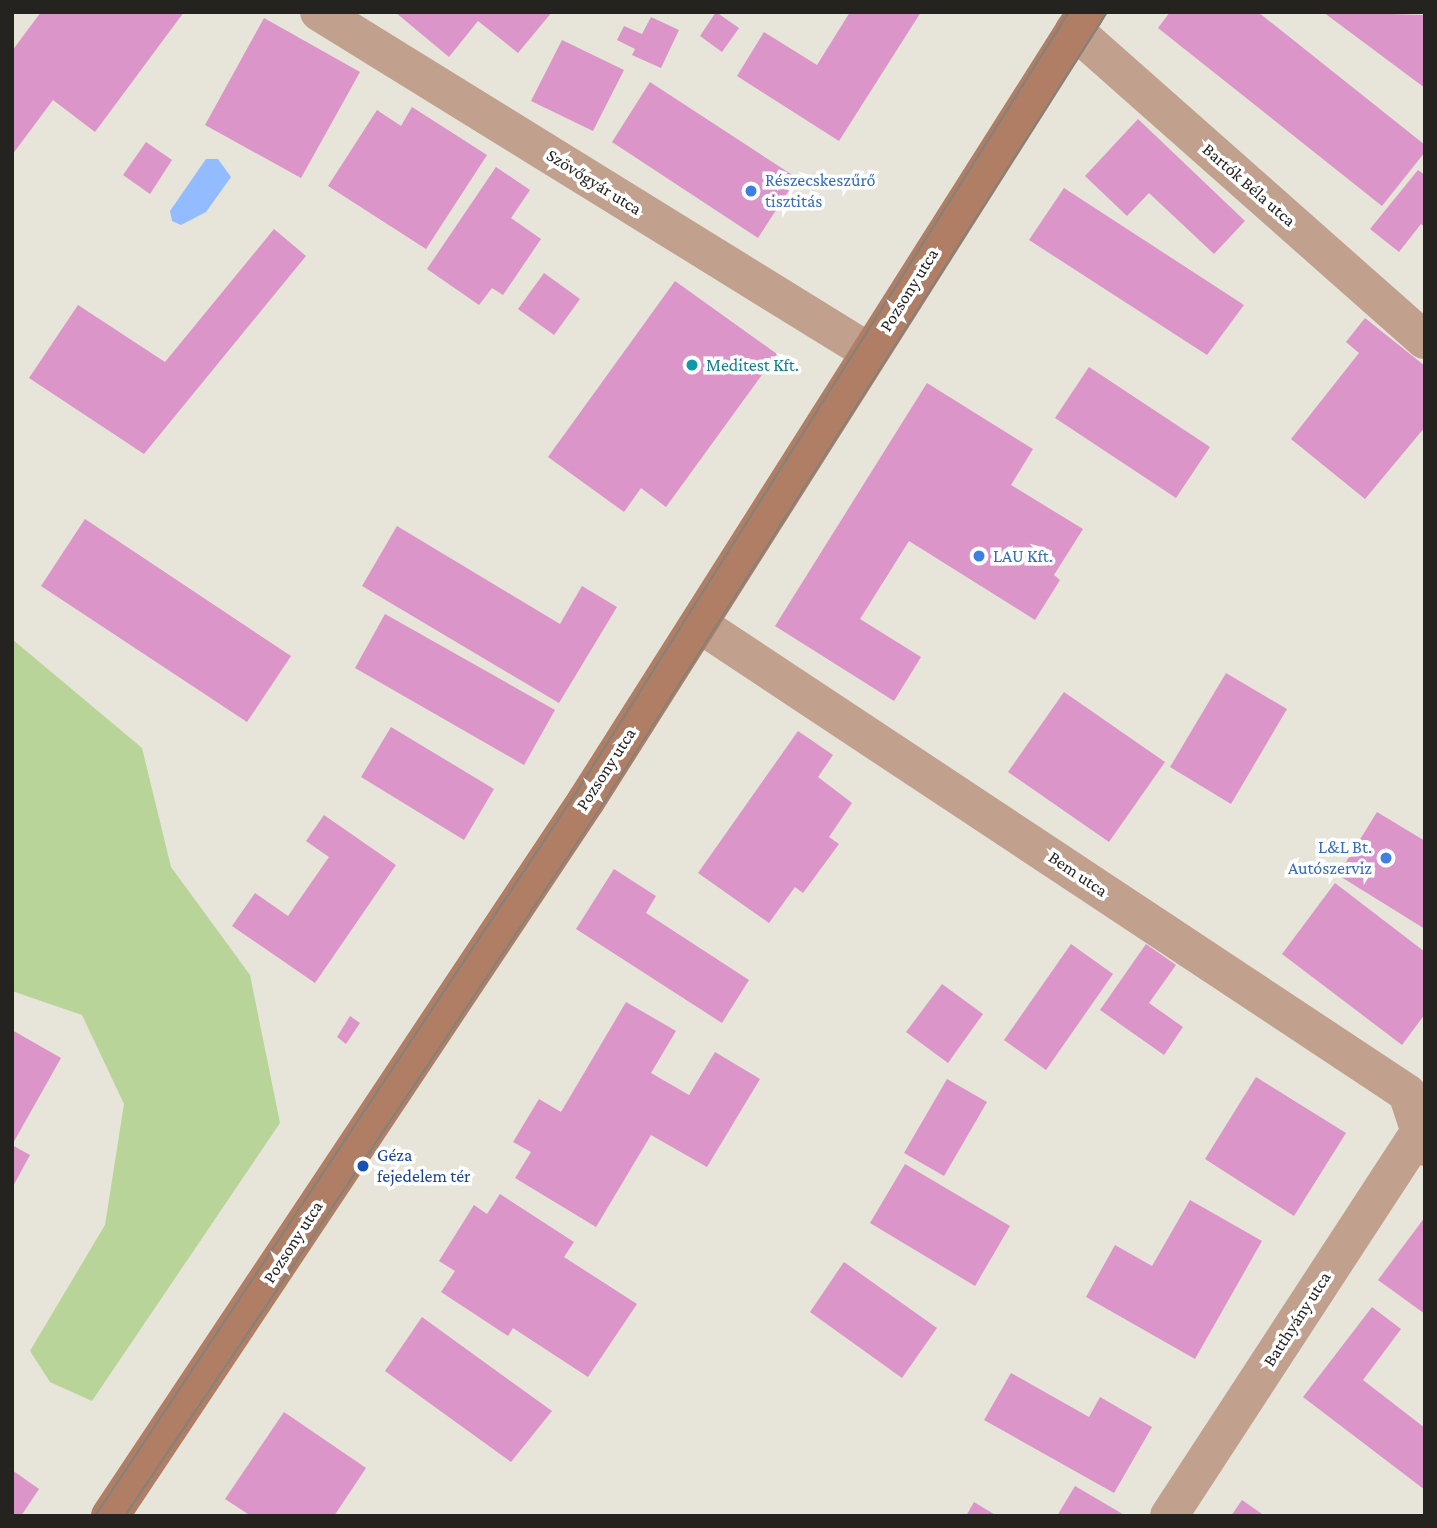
<!DOCTYPE html>
<meta charset="utf-8">
<style>
body{margin:0}
#map{position:relative;width:1437px;height:1528px;overflow:hidden;background:#e7e4da;font-family:"Crimson Pro",serif}
div>[style]{position:absolute}
[style*='--x']{left:calc(var(--x)*1px);top:calc(var(--y)*1px);width:calc(var(--w)*1px);rotate:calc(var(--a)*1deg)}
.green>*{inset:0;background:#b8d498}
.water>*{inset:0;background:#93bbff}
.building>*{inset:0;background:#db95c8}
.street>*{height:38px;margin:-19px;padding:0 19px;transform-origin:19px;border-radius:19px;background:#c2a08e}
.secondary>*{height:38px;margin:-19px;padding:0 19px;transform-origin:19px;border-radius:19px;background:#b07e64}
.tram>*{height:2px;margin:-1px;padding:0 1px;transform-origin:1px;border-radius:1px;background:#84817b}
.dots>*{width:19px;height:19px;translate:-50% -50%;box-sizing:border-box;border:4px solid #fff;border-radius:50%}
span{translate:-50% -50%;white-space:nowrap;text-align:center;line-height:1.15;-webkit-text-stroke:7px #fff;paint-order:stroke}
.shop-label{font-size:18px;color:#366cbe}
.left{translate:0 -50%;text-align:left}
.right{translate:-100% -50%;text-align:right}
.street-label{font-size:18px;color:#252320}
.culture-label{font-size:18px;color:#0d838f}
.transit-label{font-size:18px;color:#164399}
.frame{position:absolute;inset:0;border:14px solid #252320;pointer-events:none}
</style>
<div id="map">
<div class="green">
<i style="clip-path:polygon(12px 639px,142px 748px,171px 867px,250px 975px,280px 1123px,92px 1401px,50px 1382px,30px 1351px,105px 1225px,124px 1104px,82px 1015px,12px 991px)"></i>
</div>
<div class="water">
<i style="clip-path:polygon(206px 159px,218px 159px,231px 177px,206px 212px,181px 225px,172px 221px,170px 211px)"></i>
</div>
<div class="building">
<i style="clip-path:polygon(41px 12px,184px 12px,95px 132px,53px 100px,12px 155px,12px 51px)"></i>
<i style="clip-path:polygon(395px 12px,552px 12px,518px 53px,478px 21px,449px 57px)"></i>
<i style="clip-path:polygon(716px 12px,739px 28px,722px 52px,700px 36px)"></i>
<i style="clip-path:polygon(850px 12px,921px 12px,839px 141px,737px 76px,764px 32px,817px 65px)"></i>
<i style="clip-path:polygon(1170px 12px,1258px 12px,1425px 145px,1425px 152px,1382px 206px,1158px 28px)"></i>
<i style="clip-path:polygon(1323px 12px,1425px 15px,1425px 88px)"></i>
<i style="clip-path:polygon(651px 17px,679px 30px,661px 68px,632px 55px,635px 49px,617px 40px,624px 26px,642px 34px)"></i>
<i style="clip-path:polygon(264px 18px,360px 72px,301px 178px,205px 125px)"></i>
<i style="clip-path:polygon(562px 40px,624px 70px,593px 131px,531px 101px)"></i>
<i style="clip-path:polygon(650px 82px,797px 178px,758px 238px,612px 142px)"></i>
<i style="clip-path:polygon(412px 107px,487px 155px,426px 249px,328px 186px,377px 110px,401px 126px)"></i>
<i style="clip-path:polygon(1138px 119px,1245px 221px,1214px 254px,1149px 193px,1127px 216px,1085px 176px)"></i>
<i style="clip-path:polygon(146px 142px,172px 160px,150px 194px,123px 175px)"></i>
<i style="clip-path:polygon(496px 167px,530px 190px,511px 218px,541px 239px,503px 295px,492px 288px,479px 305px,427px 269px)"></i>
<i style="clip-path:polygon(1418px 170px,1425px 175px,1425px 227px,1421px 224px,1399px 252px,1370px 229px)"></i>
<i style="clip-path:polygon(1064px 188px,1244px 305px,1207px 355px,1029px 240px)"></i>
<i style="clip-path:polygon(274px 229px,306px 256px,144px 454px,29px 378px,78px 305px,165px 362px)"></i>
<i style="clip-path:polygon(544px 273px,580px 299px,554px 335px,518px 309px)"></i>
<i style="clip-path:polygon(675px 281px,777px 354px,666px 507px,641px 488px,624px 512px,548px 457px)"></i>
<i style="clip-path:polygon(1365px 318px,1425px 366px,1425px 427px,1365px 499px,1291px 439px,1359px 353px,1346px 342px)"></i>
<i style="clip-path:polygon(1089px 367px,1210px 447px,1176px 498px,1055px 418px)"></i>
<i style="clip-path:polygon(927px 383px,1033px 449px,1011px 485px,1083px 529px,1054px 575px,1060px 580px,1035px 620px,909px 541px,860px 619px,921px 657px,894px 701px,775px 626px)"></i>
<i style="clip-path:polygon(85px 519px,291px 656px,247px 722px,41px 586px)"></i>
<i style="clip-path:polygon(397px 526px,560px 624px,582px 586px,617px 607px,559px 703px,362px 586px)"></i>
<i style="clip-path:polygon(385px 614px,555px 710px,524px 765px,355px 668px)"></i>
<i style="clip-path:polygon(1226px 673px,1287px 709px,1231px 804px,1170px 767px)"></i>
<i style="clip-path:polygon(1064px 692px,1165px 762px,1109px 842px,1008px 772px)"></i>
<i style="clip-path:polygon(391px 727px,494px 789px,464px 840px,361px 777px)"></i>
<i style="clip-path:polygon(798px 731px,833px 755px,818px 777px,852px 803px,829px 837px,839px 844px,803px 893px,795px 887px,769px 923px,698px 873px)"></i>
<i style="clip-path:polygon(1377px 812px,1425px 841px,1425px 929px,1338px 875px)"></i>
<i style="clip-path:polygon(324px 815px,396px 865px,315px 983px,232px 926px,255px 893px,288px 916px,329px 857px,306px 841px)"></i>
<i style="clip-path:polygon(614px 869px,656px 896px,646px 913px,749px 980px,722px 1023px,576px 929px)"></i>
<i style="clip-path:polygon(1335px 883px,1425px 952px,1425px 1014px,1402px 1045px,1282px 954px)"></i>
<i style="clip-path:polygon(1071px 944px,1113px 974px,1046px 1070px,1004px 1040px)"></i>
<i style="clip-path:polygon(1146px 944px,1176px 965px,1149px 1003px,1183px 1027px,1164px 1055px,1100px 1010px)"></i>
<i style="clip-path:polygon(942px 984px,983px 1014px,948px 1063px,906px 1032px)"></i>
<i style="clip-path:polygon(626px 1002px,676px 1031px,651px 1073px,689px 1095px,715px 1052px,760px 1079px,707px 1167px,651px 1135px,596px 1227px,515px 1178px,531px 1152px,513px 1142px,539px 1099px,561px 1112px)"></i>
<i style="clip-path:polygon(350px 1016px,360px 1023px,346px 1044px,337px 1037px)"></i>
<i style="clip-path:polygon(12px 1030px,61px 1058px,12px 1145px)"></i>
<i style="clip-path:polygon(1256px 1077px,1346px 1133px,1294px 1216px,1205px 1159px)"></i>
<i style="clip-path:polygon(947px 1079px,987px 1102px,944px 1176px,904px 1153px)"></i>
<i style="clip-path:polygon(12px 1145px,30px 1155px,12px 1188px)"></i>
<i style="clip-path:polygon(905px 1164px,1010px 1226px,975px 1286px,870px 1223px)"></i>
<i style="clip-path:polygon(500px 1194px,574px 1242px,564px 1257px,637px 1304px,588px 1377px,513px 1328px,508px 1336px,441px 1292px,455px 1271px,439px 1261px,474px 1205px,487px 1214px)"></i>
<i style="clip-path:polygon(1190px 1200px,1262px 1241px,1195px 1359px,1086px 1297px,1115px 1245px,1152px 1266px)"></i>
<i style="clip-path:polygon(1425px 1217px,1425px 1314px,1378px 1280px)"></i>
<i style="clip-path:polygon(844px 1262px,937px 1328px,902px 1378px,810px 1312px)"></i>
<i style="clip-path:polygon(1372px 1307px,1401px 1329px,1363px 1380px,1425px 1428px,1425px 1490px,1303px 1397px)"></i>
<i style="clip-path:polygon(422px 1317px,552px 1411px,511px 1462px,385px 1371px)"></i>
<i style="clip-path:polygon(1011px 1373px,1089px 1417px,1100px 1397px,1152px 1427px,1114px 1493px,984px 1420px)"></i>
<i style="clip-path:polygon(284px 1412px,366px 1468px,334px 1516px,251px 1516px,225px 1499px)"></i>
<i style="clip-path:polygon(12px 1470px,39px 1489px,21px 1516px,12px 1516px)"></i>
<i style="clip-path:polygon(1075px 1486px,1126px 1516px,1057px 1516px)"></i>
<i style="clip-path:polygon(1242px 1500px,1265px 1516px,1231px 1516px)"></i>
<i style="clip-path:polygon(974px 1502px,997px 1516px,966px 1516px)"></i>
</div>
<div class="street">
<i style="--x:319;--y:12;--w:647;--a:31.72"></i>
<i style="--x:1074;--y:30;--w:468;--a:41.5"></i>
<i style="--x:699;--y:624;--w:849;--a:33.52"></i>
<i style="--x:1407;--y:1093;--w:57;--a:71.6"></i>
<i style="--x:1169;--y:1516;--w:469;--a:-56.9"></i>
</div>
<div class="secondary">
<i style="--x:110;--y:1516;--w:859;--a:-56.35"></i>
<i style="--x:586;--y:801;--w:934;--a:-57.64"></i>
</div>
<div class="tram">
<i style="--x:95;--y:1516;--w:874;--a:-56.38"></i>
<i style="--x:579;--y:788;--w:918;--a:-57.73"></i>
<i style="--x:125;--y:1516;--w:854;--a:-56.12"></i>
<i style="--x:601;--y:807;--w:942;--a:-57.52"></i>
</div>
<div class="dots">
<i style="left:751px;top:191px;background:#3f7fe0"></i>
<i style="left:692px;top:365px;background:#0f9aa8"></i>
<i style="left:979px;top:556px;background:#3f7fe0"></i>
<i style="left:1386px;top:858px;background:#3f7fe0"></i>
<i style="left:363px;top:1166px;background:#1a4fb4"></i>
</div>
<div class="shop-label">
<span class="left" style="left:765px;top:191px">Részecskeszűrő<br>tisztitás</span>
<span class="left" style="left:993px;top:556px">LAU Kft.</span>
<span class="right" style="left:1372px;top:858px">L&amp;L Bt.<br>Autószerviz</span>
</div>
<div class="street-label">
<span style="left:594px;top:182px;rotate:32deg">Szövőgyár utca</span>
<span style="left:1249px;top:185px;rotate:41deg">Bartók Béla utca</span>
<span style="left:909px;top:290px;rotate:-58deg">Pozsony utca</span>
<span style="left:606px;top:769px;rotate:-57deg">Pozsony utca</span>
<span style="left:1078px;top:874px;rotate:34deg">Bem utca</span>
<span style="left:293px;top:1242px;rotate:-57deg">Pozsony utca</span>
<span style="left:1297px;top:1319px;rotate:-57deg">Batthyány utca</span>
</div>
<div class="culture-label">
<span class="left" style="left:706px;top:365px">Meditest Kft.</span>
</div>
<div class="transit-label">
<span class="left" style="left:377px;top:1166px">Géza<br>fejedelem tér</span>
</div>
<div class="frame"></div>
</div>
